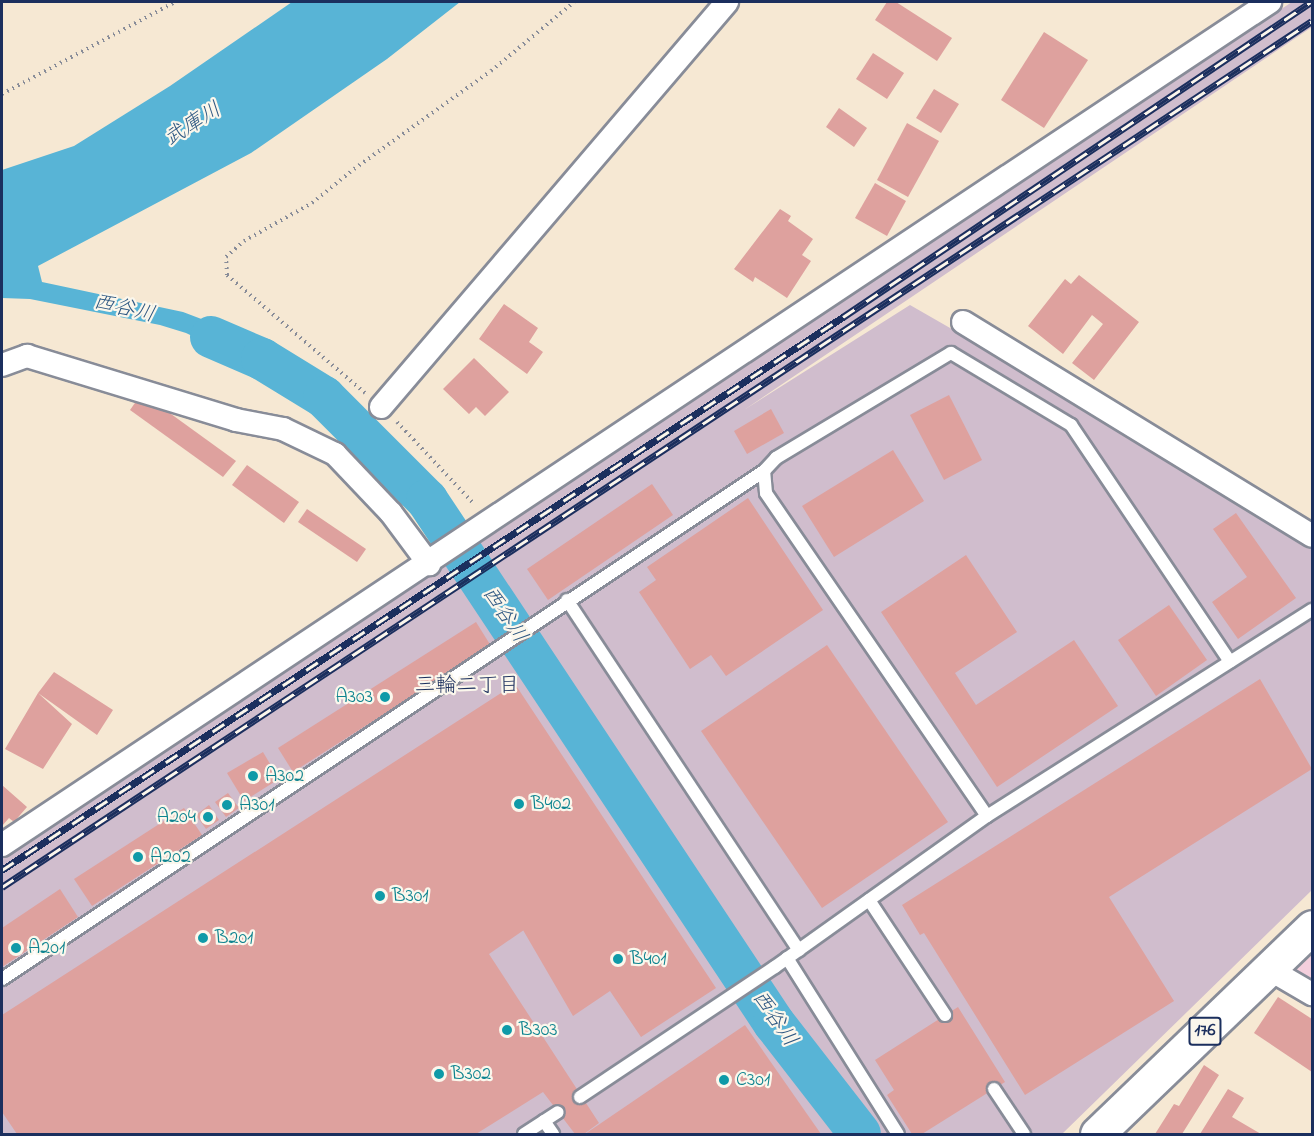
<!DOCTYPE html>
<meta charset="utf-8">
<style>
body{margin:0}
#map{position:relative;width:1314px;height:1136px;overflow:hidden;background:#f6e8d3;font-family:"Indie Flower","Klee One",sans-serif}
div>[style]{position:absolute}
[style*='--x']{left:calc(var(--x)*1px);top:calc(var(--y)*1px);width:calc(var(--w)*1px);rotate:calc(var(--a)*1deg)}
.built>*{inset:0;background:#f4cfdd}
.industrial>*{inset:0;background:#d0bdcd}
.water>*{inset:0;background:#58b4d6}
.river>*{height:42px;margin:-21px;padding:0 21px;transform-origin:21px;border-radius:21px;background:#58b4d6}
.building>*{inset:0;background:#dea19e}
.path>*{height:4px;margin-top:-2px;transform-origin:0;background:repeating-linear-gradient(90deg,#888c98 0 1.5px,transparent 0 6px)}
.roads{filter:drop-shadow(2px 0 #888c98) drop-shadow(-2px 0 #888c98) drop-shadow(0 2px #888c98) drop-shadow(0 -2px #888c98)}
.lane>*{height:12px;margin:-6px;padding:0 6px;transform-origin:6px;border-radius:6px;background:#fff}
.street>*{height:22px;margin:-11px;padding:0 11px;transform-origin:11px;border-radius:11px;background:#fff}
.highway>*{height:33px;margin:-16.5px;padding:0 16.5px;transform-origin:16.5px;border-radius:16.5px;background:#fff}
.rail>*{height:7px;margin-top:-3.5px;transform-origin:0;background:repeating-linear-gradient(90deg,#fbf7ec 0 14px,#1b2f5e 0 28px);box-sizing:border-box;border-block:2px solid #1b2f5e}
.dots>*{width:16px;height:16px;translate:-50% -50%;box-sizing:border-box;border:3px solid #fbf7ec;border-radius:50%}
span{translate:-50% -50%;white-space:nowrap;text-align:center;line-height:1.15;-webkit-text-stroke:4.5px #fbf7ec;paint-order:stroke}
.shield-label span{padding:2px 4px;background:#fbf7ec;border:2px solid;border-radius:4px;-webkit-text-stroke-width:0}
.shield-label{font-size:18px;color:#1b2f5e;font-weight:700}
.culture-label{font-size:20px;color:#0d838f}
.right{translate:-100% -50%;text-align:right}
.left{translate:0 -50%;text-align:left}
.water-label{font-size:21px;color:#2d5782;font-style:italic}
.neighbourhood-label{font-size:21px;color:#1b2f5e}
.frame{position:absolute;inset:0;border:3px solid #1b2f5e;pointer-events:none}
</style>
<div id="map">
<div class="built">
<i style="clip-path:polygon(1312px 955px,1312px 983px,1294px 972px)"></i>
</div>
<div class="industrial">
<i style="clip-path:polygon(1292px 2px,1312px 2px,1312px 27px,744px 410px,910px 305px,1103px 416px,1312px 549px,1312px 890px,1062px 1134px,2px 1134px,2px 858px)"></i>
</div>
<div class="water">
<i style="clip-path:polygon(292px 2px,460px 2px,387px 59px,251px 153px,38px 266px,42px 282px,183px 312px,270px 345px,257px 367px,186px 333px,160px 325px,30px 299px,2px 298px,2px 170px,74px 146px,170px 86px)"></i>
</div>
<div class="river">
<i style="--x:211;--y:337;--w:56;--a:23.3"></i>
<i style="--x:262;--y:359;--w:73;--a:31.5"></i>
<i style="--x:324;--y:397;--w:146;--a:45"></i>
<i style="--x:427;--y:500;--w:628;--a:56.44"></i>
<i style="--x:774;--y:1023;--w:140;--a:52.2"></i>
</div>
<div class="building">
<i style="clip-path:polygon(887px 2px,896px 2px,952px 38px,937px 61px,875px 20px)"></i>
<i style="clip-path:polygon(1044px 32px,1088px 60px,1044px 128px,1001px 100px)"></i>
<i style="clip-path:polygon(873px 53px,904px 73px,887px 99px,856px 79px)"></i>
<i style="clip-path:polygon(934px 89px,959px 104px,941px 133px,916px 118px)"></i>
<i style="clip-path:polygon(839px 108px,867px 128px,854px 147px,826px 127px)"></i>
<i style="clip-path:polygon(907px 123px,939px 141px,908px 197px,877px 180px)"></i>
<i style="clip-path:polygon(875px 183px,906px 201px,887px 236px,855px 218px)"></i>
<i style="clip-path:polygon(780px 209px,791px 216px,788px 221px,813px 239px,802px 255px,811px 261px,787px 298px,755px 277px,753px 282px,734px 269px)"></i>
<i style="clip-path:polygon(1079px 275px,1139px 322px,1094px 380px,1072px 363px,1103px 324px,1092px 315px,1063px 354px,1028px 326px,1065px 279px,1071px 284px)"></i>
<i style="clip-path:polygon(504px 304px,538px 328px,529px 342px,543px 352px,527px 374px,479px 339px)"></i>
<i style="clip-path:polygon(474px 358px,509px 392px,485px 416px,476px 407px,469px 414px,443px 389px)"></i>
<i style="clip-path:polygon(142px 393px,236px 461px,223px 477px,130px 410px)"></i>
<i style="clip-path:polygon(949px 395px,982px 460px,944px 480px,910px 415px)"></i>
<i style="clip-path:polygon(771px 409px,784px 433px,747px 454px,734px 431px)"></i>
<i style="clip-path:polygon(893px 450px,924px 501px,834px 557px,802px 506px)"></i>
<i style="clip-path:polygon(247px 465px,299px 502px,284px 523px,232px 485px)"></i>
<i style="clip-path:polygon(652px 484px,673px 515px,548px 600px,527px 569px)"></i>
<i style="clip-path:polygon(748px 498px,823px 610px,726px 676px,711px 655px,690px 669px,639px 592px,656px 580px,647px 567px)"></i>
<i style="clip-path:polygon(307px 509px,366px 549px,357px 562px,298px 522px)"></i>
<i style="clip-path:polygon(1236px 513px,1296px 598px,1238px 639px,1212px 602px,1247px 577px,1213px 529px)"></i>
<i style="clip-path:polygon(966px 555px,1017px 632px,955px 673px,976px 705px,1074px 640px,1118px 706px,997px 787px,881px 612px)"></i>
<i style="clip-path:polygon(1169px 605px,1207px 660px,1156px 696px,1118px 640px)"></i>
<i style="clip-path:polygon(476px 622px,491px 646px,293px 772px,278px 748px)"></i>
<i style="clip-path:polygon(827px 645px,948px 822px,822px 908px,701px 731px)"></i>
<i style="clip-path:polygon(54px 672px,113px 710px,97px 735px,38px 693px,72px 724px,43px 769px,5px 749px,38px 693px)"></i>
<i style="clip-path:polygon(1260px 679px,1312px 769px,1109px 897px,1174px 1001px,1025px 1095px,924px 933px,920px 935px,902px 905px)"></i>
<i style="clip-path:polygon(515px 684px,716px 988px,641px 1037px,610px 991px,573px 1016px,523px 930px,586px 887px,489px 954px,599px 1123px,584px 1134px,575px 1134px,543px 1092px,476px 1134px,17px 1134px,2px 1112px,2px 1015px)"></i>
<i style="clip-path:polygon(263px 752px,279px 779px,244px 801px,227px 773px)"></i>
<i style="clip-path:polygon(2px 785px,27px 807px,14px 822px,9px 818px,2px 826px)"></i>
<i style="clip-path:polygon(228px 793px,239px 808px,226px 817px,215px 802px)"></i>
<i style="clip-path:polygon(209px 805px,219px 820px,206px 829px,196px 815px)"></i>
<i style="clip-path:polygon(184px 808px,202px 835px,92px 906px,74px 879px)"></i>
<i style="clip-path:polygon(60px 889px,78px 917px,2px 967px,2px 928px)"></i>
<i style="clip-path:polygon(1278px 997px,1312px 1019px,1312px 1072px,1254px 1033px)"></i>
<i style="clip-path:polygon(958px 1007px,1005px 1082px,922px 1134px,912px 1134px,887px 1095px,894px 1090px,875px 1060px)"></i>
<i style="clip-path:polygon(745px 1025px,821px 1134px,585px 1134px)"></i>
<i style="clip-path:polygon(1204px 1065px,1219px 1075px,1182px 1134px,1155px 1134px,1174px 1104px,1179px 1106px)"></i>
<i style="clip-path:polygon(1228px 1089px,1244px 1098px,1232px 1117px,1261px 1134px,1200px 1134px)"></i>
</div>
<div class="path">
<i style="--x:2;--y:94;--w:196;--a:-28"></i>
<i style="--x:365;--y:393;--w:182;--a:-139.5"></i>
<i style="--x:227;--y:275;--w:18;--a:-93"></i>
<i style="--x:226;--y:257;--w:24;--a:-42"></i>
<i style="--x:244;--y:241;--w:78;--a:-29.2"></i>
<i style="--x:312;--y:203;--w:54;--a:-39"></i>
<i style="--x:354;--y:169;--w:168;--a:-35.6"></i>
<i style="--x:491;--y:71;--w:108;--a:-39.7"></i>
<i style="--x:397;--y:422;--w:112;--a:46.8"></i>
</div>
<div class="roads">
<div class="lane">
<i style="--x:567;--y:600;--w:420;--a:56.5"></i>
<i style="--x:987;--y:816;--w:391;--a:-124.4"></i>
<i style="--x:766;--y:493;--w:22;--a:-95"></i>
<i style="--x:764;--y:471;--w:18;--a:-47"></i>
<i style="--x:776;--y:458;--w:204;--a:-31"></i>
<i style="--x:951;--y:353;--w:140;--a:31"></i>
<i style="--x:1071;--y:425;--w:285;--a:56.1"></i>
<i style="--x:869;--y:900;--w:138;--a:56.5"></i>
<i style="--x:787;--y:958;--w:208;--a:57.8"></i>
<i style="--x:2;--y:979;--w:916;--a:-33.69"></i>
<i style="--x:994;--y:1089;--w:54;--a:56.3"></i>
<i style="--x:580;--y:1097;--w:234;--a:-33.7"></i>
<i style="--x:775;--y:967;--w:260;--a:-35.5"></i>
<i style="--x:987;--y:816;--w:385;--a:-32.4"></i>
<i style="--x:544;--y:1121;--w:16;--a:55"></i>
<i style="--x:524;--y:1134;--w:40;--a:-32.9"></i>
</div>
<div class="street">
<i style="--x:963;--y:322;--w:409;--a:31.5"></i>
<i style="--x:2;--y:365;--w:27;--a:-20"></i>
<i style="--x:27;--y:356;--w:219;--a:17"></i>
<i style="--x:236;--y:420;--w:48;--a:10.8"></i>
<i style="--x:283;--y:429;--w:58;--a:25.7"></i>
<i style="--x:335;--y:454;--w:81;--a:46.5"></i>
<i style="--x:391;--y:513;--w:64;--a:53.3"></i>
<i style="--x:381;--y:407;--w:533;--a:-49.49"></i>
<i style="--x:2;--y:845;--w:1523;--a:-33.62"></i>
<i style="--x:1269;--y:969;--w:50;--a:30.2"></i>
</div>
<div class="highway">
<i style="--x:1097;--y:1134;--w:298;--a:-43.9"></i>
</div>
</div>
<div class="rail">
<i style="--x:2;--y:870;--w:1007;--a:-33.33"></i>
<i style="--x:843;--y:317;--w:564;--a:-33.94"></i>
<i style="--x:2;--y:887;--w:1570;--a:-33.47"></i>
</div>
<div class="dots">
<i style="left:385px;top:697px;background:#0f9aa8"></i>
<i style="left:253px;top:776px;background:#0f9aa8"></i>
<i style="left:519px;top:804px;background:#0f9aa8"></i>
<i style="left:227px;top:805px;background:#0f9aa8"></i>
<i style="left:208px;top:817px;background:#0f9aa8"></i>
<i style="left:138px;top:857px;background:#0f9aa8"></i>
<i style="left:380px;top:896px;background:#0f9aa8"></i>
<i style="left:203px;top:938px;background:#0f9aa8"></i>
<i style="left:16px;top:948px;background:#0f9aa8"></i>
<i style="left:618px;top:959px;background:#0f9aa8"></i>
<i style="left:507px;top:1030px;background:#0f9aa8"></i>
<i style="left:439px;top:1074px;background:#0f9aa8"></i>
<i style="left:724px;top:1080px;background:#0f9aa8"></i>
</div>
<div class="shield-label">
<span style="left:1205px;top:1031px">176</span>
</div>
<div class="culture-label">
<span class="right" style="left:373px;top:697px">A303</span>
<span class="left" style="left:265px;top:776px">A302</span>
<span class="left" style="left:531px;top:804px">B402</span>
<span class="left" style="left:239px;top:805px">A301</span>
<span class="right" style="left:196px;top:817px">A204</span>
<span class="left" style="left:150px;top:857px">A202</span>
<span class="left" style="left:392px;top:896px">B301</span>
<span class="left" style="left:215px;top:938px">B201</span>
<span class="left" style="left:28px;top:948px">A201</span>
<span class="left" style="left:630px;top:959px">B401</span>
<span class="left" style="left:519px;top:1030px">B303</span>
<span class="left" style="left:451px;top:1074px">B302</span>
<span class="left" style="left:736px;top:1080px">C301</span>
</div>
<div class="water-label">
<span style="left:193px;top:125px;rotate:-32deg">武庫川</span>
<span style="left:124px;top:309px;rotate:13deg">西谷川</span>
<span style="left:504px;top:615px;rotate:56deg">西谷川</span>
<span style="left:774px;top:1019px;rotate:55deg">西谷川</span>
</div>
<div class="neighbourhood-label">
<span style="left:467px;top:686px">三輪二丁目</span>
</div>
<div class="frame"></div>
</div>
